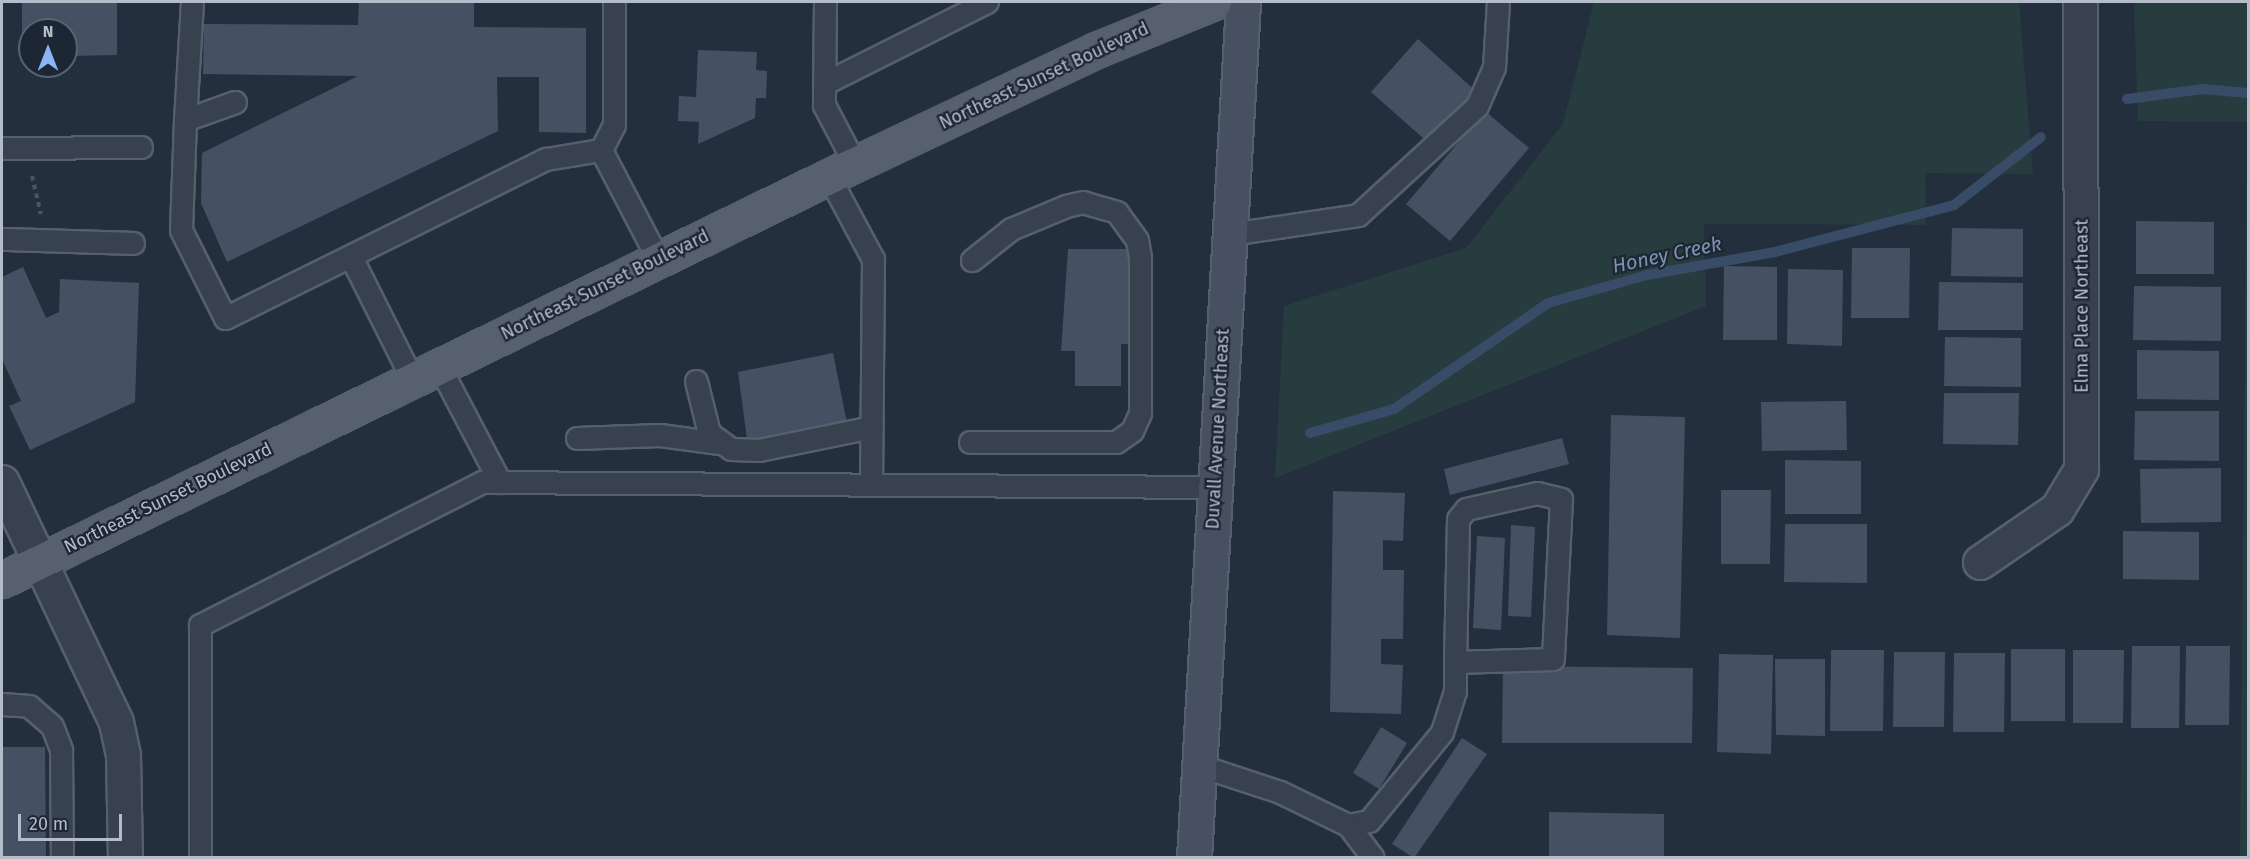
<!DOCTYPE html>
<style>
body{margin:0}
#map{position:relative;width:2250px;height:859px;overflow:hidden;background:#242f3e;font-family:"Fira Sans",sans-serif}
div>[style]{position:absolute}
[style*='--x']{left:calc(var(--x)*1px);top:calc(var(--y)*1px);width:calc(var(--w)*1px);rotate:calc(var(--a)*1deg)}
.green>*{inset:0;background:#263c3f}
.stream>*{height:10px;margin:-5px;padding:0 5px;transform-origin:5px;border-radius:5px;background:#394c67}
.building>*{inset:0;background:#455162}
.path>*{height:4px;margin-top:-2px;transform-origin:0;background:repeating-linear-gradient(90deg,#44595c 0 4.5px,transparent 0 9px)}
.roads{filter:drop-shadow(2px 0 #565f6c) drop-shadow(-2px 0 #565f6c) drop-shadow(0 2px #565f6c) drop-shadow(0 -2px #565f6c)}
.service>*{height:21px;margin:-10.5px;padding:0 10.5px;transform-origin:10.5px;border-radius:10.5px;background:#38414e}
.minor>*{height:33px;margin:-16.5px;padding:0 16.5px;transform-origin:16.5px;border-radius:16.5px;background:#38414e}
.secondary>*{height:33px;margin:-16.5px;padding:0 16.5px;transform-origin:16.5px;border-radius:16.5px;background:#465061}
.primary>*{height:33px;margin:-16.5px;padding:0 16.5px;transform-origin:16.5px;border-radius:16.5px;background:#56606e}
span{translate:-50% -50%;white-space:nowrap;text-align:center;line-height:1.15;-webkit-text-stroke:4.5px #1d2633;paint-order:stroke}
.street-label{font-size:18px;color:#b4bcc9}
.water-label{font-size:20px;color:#7c92b1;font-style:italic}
.frame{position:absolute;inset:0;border:3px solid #b4bcc9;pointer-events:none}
.north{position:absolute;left:18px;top:18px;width:60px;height:60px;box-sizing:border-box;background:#1d2633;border:2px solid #59626f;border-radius:50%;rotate:0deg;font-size:16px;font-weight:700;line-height:24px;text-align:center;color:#b4bcc9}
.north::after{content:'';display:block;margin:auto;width:21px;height:27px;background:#8ab4f8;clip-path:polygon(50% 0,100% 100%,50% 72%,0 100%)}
.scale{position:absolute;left:18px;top:814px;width:104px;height:27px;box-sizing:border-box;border:3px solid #b4bcc9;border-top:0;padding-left:8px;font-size:18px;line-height:21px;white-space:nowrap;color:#b4bcc9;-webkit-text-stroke:4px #1d2633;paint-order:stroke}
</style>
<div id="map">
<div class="green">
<i style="clip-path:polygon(1594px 2px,2019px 2px,2033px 174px,1925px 173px,1926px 225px,1704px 224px,1706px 306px,1275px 478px,1284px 306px,1466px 248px,1563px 124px)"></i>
<i style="clip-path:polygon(2134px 2px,2248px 2px,2248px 857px,2240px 857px,2247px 122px,2138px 121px)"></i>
</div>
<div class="stream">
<i style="--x:2127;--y:99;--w:77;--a:-7.5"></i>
<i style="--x:2203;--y:89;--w:45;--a:5.1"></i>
<i style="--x:1310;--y:433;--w:87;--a:-15.9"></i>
<i style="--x:1394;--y:409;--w:187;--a:-34.5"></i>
<i style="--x:1548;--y:303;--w:103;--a:-15.8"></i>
<i style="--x:1647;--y:275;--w:130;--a:-10.2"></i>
<i style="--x:1775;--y:252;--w:185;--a:-14.7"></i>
<i style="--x:1954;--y:205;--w:110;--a:-38"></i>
</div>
<div class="building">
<i style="clip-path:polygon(22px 2px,117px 2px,117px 55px,66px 56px,66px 30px,30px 30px,30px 56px,22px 57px)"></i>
<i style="clip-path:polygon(359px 2px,474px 2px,474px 27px,586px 28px,586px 133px,539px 132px,539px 77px,497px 77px,498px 131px,227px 262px,201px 203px,202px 153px,358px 76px,203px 74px,204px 24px,358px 25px)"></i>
<i style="clip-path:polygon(1418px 39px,1478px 93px,1432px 146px,1371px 92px)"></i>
<i style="clip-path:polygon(698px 50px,757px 52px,756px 70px,767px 71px,766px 98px,756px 98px,755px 118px,698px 144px,699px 122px,678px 121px,679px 96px,696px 97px)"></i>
<i style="clip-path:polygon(1485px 111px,1529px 148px,1450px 241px,1406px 204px)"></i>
<i style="clip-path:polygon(2136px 221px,2214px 222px,2214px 274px,2136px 274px)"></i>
<i style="clip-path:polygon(1952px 228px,2023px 229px,2023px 277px,1951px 276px)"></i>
<i style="clip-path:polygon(1852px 248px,1910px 248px,1909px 318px,1851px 318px)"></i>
<i style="clip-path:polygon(1068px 249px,1133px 249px,1133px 344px,1121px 344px,1121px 386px,1075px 386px,1075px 351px,1061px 351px)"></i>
<i style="clip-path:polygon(1724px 266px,1777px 267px,1777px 340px,1723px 340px)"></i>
<i style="clip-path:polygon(23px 267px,46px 318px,59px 312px,60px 279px,139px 283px,135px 402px,30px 450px,9px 406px,21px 401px,2px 359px,2px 277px)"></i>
<i style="clip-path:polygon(1788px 269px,1843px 270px,1842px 346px,1787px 344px)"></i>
<i style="clip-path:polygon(1939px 282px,2023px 283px,2023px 330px,1938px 330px)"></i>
<i style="clip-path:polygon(2134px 286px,2221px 287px,2221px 341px,2133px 340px)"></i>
<i style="clip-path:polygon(1945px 337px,2021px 338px,2021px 387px,1944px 386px)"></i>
<i style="clip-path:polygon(2137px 350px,2219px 351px,2219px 400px,2137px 399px)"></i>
<i style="clip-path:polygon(833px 353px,847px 423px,753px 443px,747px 439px,738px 372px)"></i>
<i style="clip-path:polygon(1944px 393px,2019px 393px,2018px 445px,1943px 444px)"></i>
<i style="clip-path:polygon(1846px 401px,1847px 450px,1762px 451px,1761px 402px)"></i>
<i style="clip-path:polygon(2135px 411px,2219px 411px,2219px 461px,2134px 460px)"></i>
<i style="clip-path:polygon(1611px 415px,1685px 417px,1680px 638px,1607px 635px)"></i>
<i style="clip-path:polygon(1562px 438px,1569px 464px,1450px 495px,1444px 469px)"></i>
<i style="clip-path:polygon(1785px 460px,1861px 461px,1861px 514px,1785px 514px)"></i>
<i style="clip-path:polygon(2221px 468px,2221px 522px,2141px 523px,2140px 469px)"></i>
<i style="clip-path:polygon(1721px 490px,1771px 490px,1770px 564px,1721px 564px)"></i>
<i style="clip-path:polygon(1333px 491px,1405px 493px,1403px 541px,1383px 540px,1383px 570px,1404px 570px,1403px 639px,1381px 639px,1381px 664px,1403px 665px,1401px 714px,1330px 712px)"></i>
<i style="clip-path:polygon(1785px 524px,1867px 524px,1867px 583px,1784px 582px)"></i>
<i style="clip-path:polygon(1511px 525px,1535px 527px,1531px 617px,1508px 616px)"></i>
<i style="clip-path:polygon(2123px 531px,2199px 532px,2199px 580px,2123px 579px)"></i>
<i style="clip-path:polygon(1477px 536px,1505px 538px,1501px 630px,1473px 628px)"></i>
<i style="clip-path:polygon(2132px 646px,2180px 646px,2179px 728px,2131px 728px)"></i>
<i style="clip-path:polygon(2186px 646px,2230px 646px,2229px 725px,2185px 725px)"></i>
<i style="clip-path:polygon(2011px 649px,2065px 649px,2065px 721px,2011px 721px)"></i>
<i style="clip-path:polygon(1831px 650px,1884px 650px,1883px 731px,1830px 731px)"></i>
<i style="clip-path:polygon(2073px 650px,2124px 650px,2123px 723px,2073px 723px)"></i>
<i style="clip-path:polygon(1894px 652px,1945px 652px,1944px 727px,1893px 727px)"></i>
<i style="clip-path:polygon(1954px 653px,2005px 653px,2004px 732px,1953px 732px)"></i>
<i style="clip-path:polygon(1719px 654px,1773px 655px,1771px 754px,1717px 752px)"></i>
<i style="clip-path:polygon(1775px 659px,1825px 659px,1825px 736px,1776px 735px)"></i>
<i style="clip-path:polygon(1503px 666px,1693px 668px,1692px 743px,1502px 743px)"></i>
<i style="clip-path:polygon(1381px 727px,1407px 743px,1379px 789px,1353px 773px)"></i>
<i style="clip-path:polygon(1462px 738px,1487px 754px,1414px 858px,1392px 844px)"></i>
<i style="clip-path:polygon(2px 747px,45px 747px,46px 858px,2px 858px)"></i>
<i style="clip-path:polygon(1549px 812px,1664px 814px,1664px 858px,1549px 858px)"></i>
</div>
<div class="path">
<i style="--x:32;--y:176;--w:39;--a:77"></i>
</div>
<div class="roads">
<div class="service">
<i style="--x:825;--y:2;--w:103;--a:90.6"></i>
<i style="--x:824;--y:105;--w:67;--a:62.3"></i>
<i style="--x:825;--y:83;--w:181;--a:-26.6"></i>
<i style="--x:235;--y:102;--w:53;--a:160.2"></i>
<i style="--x:185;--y:120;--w:110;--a:92.1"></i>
<i style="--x:181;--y:230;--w:98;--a:63.4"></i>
<i style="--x:225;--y:318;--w:358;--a:-26.4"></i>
<i style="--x:546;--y:159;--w:56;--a:-9.3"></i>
<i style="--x:601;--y:150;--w:123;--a:62.4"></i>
<i style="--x:185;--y:120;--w:118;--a:-86.6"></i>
<i style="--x:2;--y:148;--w:139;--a:-0.4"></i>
<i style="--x:601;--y:150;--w:28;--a:-63"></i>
<i style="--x:614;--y:125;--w:123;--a:-90"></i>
<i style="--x:829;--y:177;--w:93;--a:61.8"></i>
<i style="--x:873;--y:259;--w:225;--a:90.5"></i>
<i style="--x:1230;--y:234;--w:129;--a:-8.4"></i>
<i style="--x:1358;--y:215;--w:161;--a:-42.5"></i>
<i style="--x:1477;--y:106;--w:43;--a:-66.4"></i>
<i style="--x:1494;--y:67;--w:65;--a:-86.5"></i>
<i style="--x:2;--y:239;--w:131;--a:1.7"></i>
<i style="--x:351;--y:257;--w:136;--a:63.4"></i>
<i style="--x:439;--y:366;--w:131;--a:62.3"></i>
<i style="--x:696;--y:381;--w:54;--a:76"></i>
<i style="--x:709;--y:433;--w:27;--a:36"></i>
<i style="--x:731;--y:449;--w:28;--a:2"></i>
<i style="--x:759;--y:450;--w:115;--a:-11.5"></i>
<i style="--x:577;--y:438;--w:83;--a:-2.1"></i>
<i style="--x:660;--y:435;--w:60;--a:7.7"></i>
<i style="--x:970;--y:442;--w:146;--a:0"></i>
<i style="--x:1116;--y:442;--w:19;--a:-35"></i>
<i style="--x:1132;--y:431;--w:20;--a:-66"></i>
<i style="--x:1140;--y:413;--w:156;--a:-90"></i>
<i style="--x:1140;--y:257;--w:17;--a:-100"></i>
<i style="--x:1137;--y:240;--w:34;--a:-126"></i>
<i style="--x:1117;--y:212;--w:35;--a:-164"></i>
<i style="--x:1083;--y:202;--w:17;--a:167"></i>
<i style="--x:1066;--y:206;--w:60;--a:157.3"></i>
<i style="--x:1011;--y:229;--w:50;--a:141.5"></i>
<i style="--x:2;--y:704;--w:27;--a:4"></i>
<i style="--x:29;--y:706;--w:30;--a:41"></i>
<i style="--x:52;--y:726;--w:26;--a:69"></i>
<i style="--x:61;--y:750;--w:108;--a:89.5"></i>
<i style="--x:1198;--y:765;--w:86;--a:18.2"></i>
<i style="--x:1280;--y:792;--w:76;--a:25.9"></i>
<i style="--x:1348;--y:825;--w:21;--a:-11"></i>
<i style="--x:1369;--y:821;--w:115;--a:-50.6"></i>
<i style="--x:1442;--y:732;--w:43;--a:-72.4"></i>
<i style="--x:1455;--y:691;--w:29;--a:-90"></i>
<i style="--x:1455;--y:662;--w:143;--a:-88.8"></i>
<i style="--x:1458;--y:519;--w:13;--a:-51"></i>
<i style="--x:1466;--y:509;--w:73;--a:-12.7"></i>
<i style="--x:1537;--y:493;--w:25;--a:14"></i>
<i style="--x:1561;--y:499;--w:160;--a:92.9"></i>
<i style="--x:1553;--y:659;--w:98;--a:178.2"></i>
<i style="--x:1348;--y:825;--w:41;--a:52.9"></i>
<i style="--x:200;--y:858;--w:233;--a:-90"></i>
<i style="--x:200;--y:625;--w:316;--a:-26.9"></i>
<i style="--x:482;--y:482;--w:733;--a:0.39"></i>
</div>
<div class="minor">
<i style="--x:2;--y:482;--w:266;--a:64.6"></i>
<i style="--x:116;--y:722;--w:34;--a:78"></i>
<i style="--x:123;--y:755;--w:103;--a:88.9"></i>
<i style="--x:1980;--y:562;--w:93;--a:-34.5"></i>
<i style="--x:2057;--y:509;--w:47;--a:-59"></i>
<i style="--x:2081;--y:469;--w:467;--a:-90.1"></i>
</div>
<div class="secondary">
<i style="--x:1194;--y:858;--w:857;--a:-86.72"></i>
</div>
<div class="primary">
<i style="--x:2;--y:580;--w:949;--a:-26"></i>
<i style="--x:855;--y:164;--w:267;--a:-25.3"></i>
<i style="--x:1096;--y:50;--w:127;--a:-22.1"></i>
</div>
</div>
<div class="street-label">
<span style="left:1044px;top:76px;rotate:-25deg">Northeast Sunset Boulevard</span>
<span style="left:605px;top:285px;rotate:-26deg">Northeast Sunset Boulevard</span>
<span style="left:2082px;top:306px;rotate:-90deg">Elma Place Northeast</span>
<span style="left:1218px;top:429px;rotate:-87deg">Duvall Avenue Northeast</span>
<span style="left:168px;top:498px;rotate:-26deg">Northeast Sunset Boulevard</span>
</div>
<div class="water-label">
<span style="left:1667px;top:255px;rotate:-12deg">Honey Creek</span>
</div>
<div class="frame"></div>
<div class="north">N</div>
<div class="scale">20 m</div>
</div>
